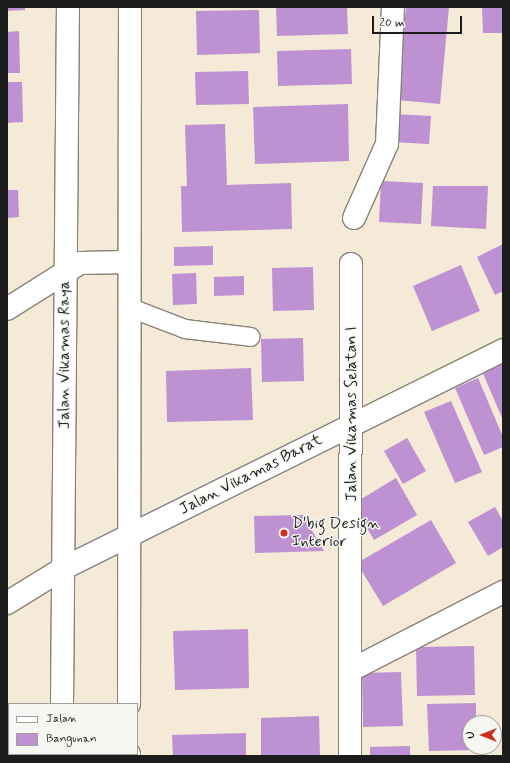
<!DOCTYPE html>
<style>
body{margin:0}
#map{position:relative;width:510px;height:763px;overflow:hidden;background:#f5e9d8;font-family:Mynerve,sans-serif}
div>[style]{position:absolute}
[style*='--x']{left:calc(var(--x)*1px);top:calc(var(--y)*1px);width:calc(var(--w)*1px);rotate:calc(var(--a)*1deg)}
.building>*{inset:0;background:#bd91d2}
.roads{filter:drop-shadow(1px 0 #88827a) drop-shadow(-1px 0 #88827a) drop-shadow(0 1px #88827a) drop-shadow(0 -1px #88827a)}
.service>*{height:18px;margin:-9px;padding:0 9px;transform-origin:9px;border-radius:9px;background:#fff}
.minor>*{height:22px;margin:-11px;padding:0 11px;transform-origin:11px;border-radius:11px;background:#fff}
.dots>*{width:11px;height:11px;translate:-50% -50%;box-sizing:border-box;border:2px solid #f6f6f2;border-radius:50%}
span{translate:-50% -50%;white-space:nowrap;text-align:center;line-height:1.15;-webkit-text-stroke:3px #f6f6f2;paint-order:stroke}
.street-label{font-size:16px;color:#1c1c1c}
.poi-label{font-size:16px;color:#1c1c1c}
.left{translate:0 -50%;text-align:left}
.frame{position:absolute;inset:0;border:8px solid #1c1c1c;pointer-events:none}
.legend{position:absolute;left:8px;top:703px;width:130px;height:52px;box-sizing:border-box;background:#f6f6f2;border:1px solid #9f9f9c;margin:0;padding:5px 7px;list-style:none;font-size:12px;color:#1c1c1c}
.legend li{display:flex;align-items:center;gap:8px;height:20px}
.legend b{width:20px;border:1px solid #9f9f9c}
.north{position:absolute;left:462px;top:715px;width:40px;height:40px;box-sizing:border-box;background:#f6f6f2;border:1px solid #9f9f9c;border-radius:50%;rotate:270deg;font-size:11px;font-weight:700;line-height:16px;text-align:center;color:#1c1c1c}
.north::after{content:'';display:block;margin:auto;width:14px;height:18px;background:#c8321e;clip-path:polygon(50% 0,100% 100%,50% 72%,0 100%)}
.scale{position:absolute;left:372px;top:16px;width:90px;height:18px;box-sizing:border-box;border:2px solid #1c1c1c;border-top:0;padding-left:5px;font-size:12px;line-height:14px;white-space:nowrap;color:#1c1c1c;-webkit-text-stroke:3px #f6f6f2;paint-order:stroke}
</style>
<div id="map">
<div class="building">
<i style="clip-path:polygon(7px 7px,25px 7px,25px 10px,7px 11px)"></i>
<i style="clip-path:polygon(276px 7px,347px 7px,348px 34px,277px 36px)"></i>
<i style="clip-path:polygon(406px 7px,449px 7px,440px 104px,397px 100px)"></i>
<i style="clip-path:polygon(482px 7px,503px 7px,503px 33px,483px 33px)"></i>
<i style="clip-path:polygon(259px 10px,260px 53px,197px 55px,196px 11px)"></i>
<i style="clip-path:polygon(19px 31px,20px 73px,7px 73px,7px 32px)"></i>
<i style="clip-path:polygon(351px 49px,352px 84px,278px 86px,277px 51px)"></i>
<i style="clip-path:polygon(248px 71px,249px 104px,196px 105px,195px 72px)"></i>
<i style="clip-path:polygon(7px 82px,22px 82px,23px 122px,7px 123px)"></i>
<i style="clip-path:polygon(348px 104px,349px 161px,255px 164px,253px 107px)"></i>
<i style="clip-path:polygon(393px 114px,431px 116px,429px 144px,392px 142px)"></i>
<i style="clip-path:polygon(225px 124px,227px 185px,291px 183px,292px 229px,182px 232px,181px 186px,187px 186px,185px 125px)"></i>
<i style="clip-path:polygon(381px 181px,423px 183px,421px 224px,379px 222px)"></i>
<i style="clip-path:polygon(433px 186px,488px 186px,486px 229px,431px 226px)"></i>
<i style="clip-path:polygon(7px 190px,18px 190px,19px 217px,7px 218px)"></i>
<i style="clip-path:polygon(503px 244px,503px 291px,495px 295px,477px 257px)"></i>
<i style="clip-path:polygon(213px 246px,213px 265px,174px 266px,174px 247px)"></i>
<i style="clip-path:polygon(461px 265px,480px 311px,432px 331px,413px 286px)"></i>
<i style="clip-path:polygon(313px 267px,314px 310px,273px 311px,272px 268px)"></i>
<i style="clip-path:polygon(196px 273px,197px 304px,173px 305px,172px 274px)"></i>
<i style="clip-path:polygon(244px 276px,244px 295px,214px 296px,214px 277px)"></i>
<i style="clip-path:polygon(303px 338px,304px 381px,262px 382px,261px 339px)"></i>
<i style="clip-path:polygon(503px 359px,503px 420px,481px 369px)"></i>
<i style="clip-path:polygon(251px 368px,253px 420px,167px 422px,166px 371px)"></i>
<i style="clip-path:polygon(478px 378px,503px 437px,503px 447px,484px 455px,455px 388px)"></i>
<i style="clip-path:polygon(451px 401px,482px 472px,455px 483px,424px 412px)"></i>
<i style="clip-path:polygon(407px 438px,426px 471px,403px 484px,384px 451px)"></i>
<i style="clip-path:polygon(396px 478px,417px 515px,374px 540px,353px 504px)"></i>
<i style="clip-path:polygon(495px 507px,503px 521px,503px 547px,488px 556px,468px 522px)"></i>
<i style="clip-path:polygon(303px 515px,324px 551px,255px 553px,254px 516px)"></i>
<i style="clip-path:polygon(431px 520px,456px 563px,383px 606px,357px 563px)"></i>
<i style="clip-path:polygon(248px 629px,249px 688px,175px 690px,173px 631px)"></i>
<i style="clip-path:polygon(474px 646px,475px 695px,417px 696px,416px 647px)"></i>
<i style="clip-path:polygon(401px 672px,403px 726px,363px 727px,362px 673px)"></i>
<i style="clip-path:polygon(476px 703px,476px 723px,470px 723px,470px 747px,477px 750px,429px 751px,427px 704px)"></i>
<i style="clip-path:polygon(319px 716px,320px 756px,261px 756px,261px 718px)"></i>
<i style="clip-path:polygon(7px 726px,9px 729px,7px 749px)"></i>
<i style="clip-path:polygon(246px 733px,246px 756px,173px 756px,172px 735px)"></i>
<i style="clip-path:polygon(410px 746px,410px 756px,370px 756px,370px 747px)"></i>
</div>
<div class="roads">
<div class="service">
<i style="--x:128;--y:307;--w:61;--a:21.1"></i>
<i style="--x:185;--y:329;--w:66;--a:6.9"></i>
</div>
<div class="minor">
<i style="--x:354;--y:218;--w:81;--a:-66"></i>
<i style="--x:387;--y:144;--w:137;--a:-87.5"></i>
<i style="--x:7;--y:309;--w:86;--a:-32.2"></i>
<i style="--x:80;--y:263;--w:47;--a:-1.2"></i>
<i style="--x:7;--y:603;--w:67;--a:-31.6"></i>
<i style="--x:64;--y:568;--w:490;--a:-26.4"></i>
<i style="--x:353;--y:669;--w:169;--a:-27.2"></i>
<i style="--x:62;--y:704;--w:697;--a:-89.51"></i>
<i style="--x:129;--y:704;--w:697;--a:-89.92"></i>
<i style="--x:62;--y:756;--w:2;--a:-90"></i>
<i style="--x:129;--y:756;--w:2;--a:-90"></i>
<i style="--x:350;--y:756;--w:492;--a:-89.9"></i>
</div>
</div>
<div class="dots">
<i style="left:284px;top:533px;background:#c8321e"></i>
</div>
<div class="street-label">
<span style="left:65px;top:355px;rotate:-90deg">Jalan Vikamas Raya</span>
<span style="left:352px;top:414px;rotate:-90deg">Jalan Vikamas Selatan I</span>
<span style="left:251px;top:475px;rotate:-27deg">Jalan Vikamas Barat</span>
</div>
<div class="poi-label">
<span class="left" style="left:292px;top:533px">D'big Design<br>Interior</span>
</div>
<div class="frame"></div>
<ul class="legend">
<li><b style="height:5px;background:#fff"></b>Jalan</li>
<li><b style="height:11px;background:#bd91d2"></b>Bangunan</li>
</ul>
<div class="north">U</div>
<div class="scale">20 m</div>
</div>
